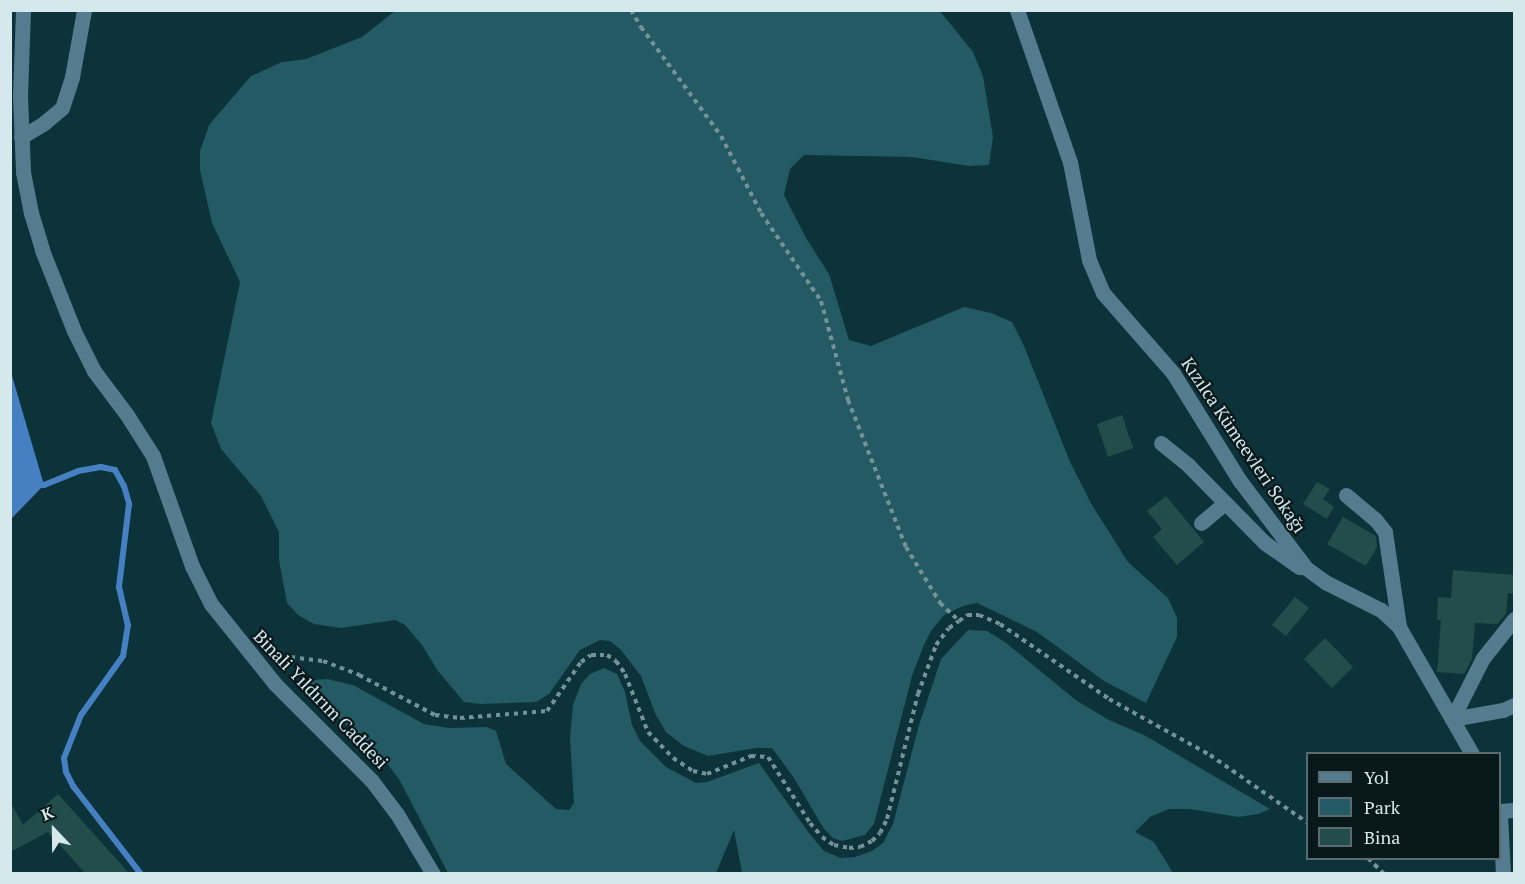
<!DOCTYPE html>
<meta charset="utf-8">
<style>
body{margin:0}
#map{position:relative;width:1525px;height:884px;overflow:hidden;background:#0b3339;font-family:"PT Serif",serif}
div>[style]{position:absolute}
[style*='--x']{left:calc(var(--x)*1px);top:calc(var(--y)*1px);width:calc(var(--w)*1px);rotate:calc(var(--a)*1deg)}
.green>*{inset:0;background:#235a63}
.water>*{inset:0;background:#4680c2}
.stream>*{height:6px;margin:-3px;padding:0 3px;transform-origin:3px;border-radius:3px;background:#4680c2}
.building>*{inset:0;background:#234d4a}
.path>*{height:4px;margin-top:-2px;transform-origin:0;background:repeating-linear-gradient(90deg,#749297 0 4.5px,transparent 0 9px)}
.minor>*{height:15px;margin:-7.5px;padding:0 7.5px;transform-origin:7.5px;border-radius:7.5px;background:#557b8f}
span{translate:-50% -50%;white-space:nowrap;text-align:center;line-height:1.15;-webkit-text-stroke:4.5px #08181b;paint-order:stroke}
.street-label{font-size:18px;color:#d5e9ed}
.frame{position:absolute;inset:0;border:12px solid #d5e9ed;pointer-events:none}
.legend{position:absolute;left:1306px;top:752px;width:195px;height:108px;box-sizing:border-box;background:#08181b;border:2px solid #5a6c6f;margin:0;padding:8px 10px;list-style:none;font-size:18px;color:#d5e9ed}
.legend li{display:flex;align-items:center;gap:12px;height:30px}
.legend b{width:30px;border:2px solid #5a6c6f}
.north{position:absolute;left:24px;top:800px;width:60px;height:60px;-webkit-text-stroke:4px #08181b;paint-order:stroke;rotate:338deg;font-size:16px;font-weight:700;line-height:24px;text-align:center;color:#d5e9ed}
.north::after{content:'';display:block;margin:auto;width:21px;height:27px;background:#d5e9ed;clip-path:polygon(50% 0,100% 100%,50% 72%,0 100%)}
</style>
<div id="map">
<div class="green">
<i style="clip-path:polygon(395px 11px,940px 11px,973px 52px,983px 76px,993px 137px,989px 165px,969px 166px,912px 157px,804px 155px,790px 169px,784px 195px,806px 238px,829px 274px,849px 340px,871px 346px,964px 307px,991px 313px,1012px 322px,1024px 346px,1070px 462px,1092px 505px,1128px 562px,1168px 598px,1177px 618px,1177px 637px,1146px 703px,1104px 681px,1037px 632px,977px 603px,963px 606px,944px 615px,931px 631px,924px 645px,912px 676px,874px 824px,865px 835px,842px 841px,833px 838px,824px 829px,794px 778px,772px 748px,756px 748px,708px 756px,684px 746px,666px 732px,655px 713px,641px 676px,621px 650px,610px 641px,600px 640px,580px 650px,549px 694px,536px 702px,480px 704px,464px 702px,438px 671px,422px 645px,405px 625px,395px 620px,341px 628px,314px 624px,298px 615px,287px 603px,279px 560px,279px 532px,261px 496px,221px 449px,211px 423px,240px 282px,212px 223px,200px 170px,200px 151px,209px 125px,251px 76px,282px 62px,306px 59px,362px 37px)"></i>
<i style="clip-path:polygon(968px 630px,987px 631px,1005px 642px,1077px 701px,1109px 720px,1144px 735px,1270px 809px,1258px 814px,1238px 817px,1190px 809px,1169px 809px,1150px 817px,1135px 832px,1154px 842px,1173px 873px,742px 873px,734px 830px,716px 873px,448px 873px,400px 781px,387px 763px,299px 681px,327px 679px,353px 685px,424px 724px,449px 728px,487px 727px,496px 731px,506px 764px,556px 809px,569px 810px,574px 803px,570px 738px,573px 705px,581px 684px,590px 674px,604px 668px,617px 674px,625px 692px,632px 725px,640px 741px,666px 767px,696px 783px,707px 782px,759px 763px,809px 833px,824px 851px,841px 858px,855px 857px,872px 851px,883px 843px,893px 824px,919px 725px,941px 659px)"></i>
</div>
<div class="water">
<i style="clip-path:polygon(10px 369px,44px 485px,11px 519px,10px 519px)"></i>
</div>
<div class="stream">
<i style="--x:37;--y:485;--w:7;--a:0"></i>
<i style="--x:44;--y:485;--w:37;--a:-22"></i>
<i style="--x:78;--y:471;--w:23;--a:-10"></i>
<i style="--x:101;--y:467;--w:14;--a:12"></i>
<i style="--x:115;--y:470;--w:18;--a:61"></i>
<i style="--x:124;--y:486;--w:19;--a:74"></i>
<i style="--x:129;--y:504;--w:84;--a:96.9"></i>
<i style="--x:119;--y:587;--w:39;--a:77"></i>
<i style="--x:128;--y:625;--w:31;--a:99"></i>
<i style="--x:123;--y:656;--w:72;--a:125.4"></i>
<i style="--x:81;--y:715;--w:46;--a:111.6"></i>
<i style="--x:64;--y:758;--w:14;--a:82"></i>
<i style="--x:66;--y:772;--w:16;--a:63"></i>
<i style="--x:73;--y:786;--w:111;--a:52.3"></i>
</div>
<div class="building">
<i style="clip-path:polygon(1122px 415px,1133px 448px,1108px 457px,1097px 424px)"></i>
<i style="clip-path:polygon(1317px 482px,1330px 489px,1323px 499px,1334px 507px,1327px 519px,1303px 504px)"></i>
<i style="clip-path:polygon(1166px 496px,1204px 542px,1177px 565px,1153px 537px,1162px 529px,1147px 511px)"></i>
<i style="clip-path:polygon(1343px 517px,1376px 536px,1377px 547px,1366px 566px,1327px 544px)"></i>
<i style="clip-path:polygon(1453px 570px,1515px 575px,1515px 594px,1508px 593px,1506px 614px,1497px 624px,1475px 623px,1472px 659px,1464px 674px,1437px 672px,1441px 620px,1437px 620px,1438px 597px,1451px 598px)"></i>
<i style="clip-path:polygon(1295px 597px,1309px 608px,1286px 636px,1272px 625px)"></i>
<i style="clip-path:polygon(1325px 638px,1353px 667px,1332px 688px,1304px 659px)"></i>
<i style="clip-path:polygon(58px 794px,129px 873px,85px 873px,48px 832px,10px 852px,10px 801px,23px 825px)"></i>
</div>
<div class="path">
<i style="--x:631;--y:10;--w:20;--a:60"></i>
<i style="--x:641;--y:27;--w:135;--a:53.7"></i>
<i style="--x:721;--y:136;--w:87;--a:62.5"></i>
<i style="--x:761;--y:213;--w:107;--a:55.7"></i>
<i style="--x:821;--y:301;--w:103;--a:74.7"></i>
<i style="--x:848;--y:400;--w:158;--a:68.5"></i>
<i style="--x:906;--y:547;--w:66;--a:58.7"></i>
<i style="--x:940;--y:603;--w:26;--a:43"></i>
<i style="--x:273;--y:655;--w:50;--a:6.8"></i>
<i style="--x:323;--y:661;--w:39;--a:21"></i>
<i style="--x:359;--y:675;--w:86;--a:27.8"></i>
<i style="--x:435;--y:715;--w:25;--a:7"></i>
<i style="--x:460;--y:718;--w:87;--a:-4.6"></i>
<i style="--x:547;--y:711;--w:60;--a:-55.2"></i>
<i style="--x:581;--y:662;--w:12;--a:-35"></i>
<i style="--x:591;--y:655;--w:16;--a:0"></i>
<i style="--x:607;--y:655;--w:11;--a:34"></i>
<i style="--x:616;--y:661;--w:16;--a:55"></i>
<i style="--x:625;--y:674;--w:62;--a:68.4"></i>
<i style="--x:648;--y:732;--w:36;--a:46"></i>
<i style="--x:673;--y:758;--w:24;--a:33"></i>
<i style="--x:693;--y:771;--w:14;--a:12"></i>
<i style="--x:707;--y:774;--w:48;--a:-22.2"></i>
<i style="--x:751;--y:756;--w:17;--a:3"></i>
<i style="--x:768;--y:757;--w:78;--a:57.5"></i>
<i style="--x:810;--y:823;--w:18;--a:49"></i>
<i style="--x:822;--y:837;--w:14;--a:34"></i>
<i style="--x:834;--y:845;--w:15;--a:11"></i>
<i style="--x:849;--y:848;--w:11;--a:-5"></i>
<i style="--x:860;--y:847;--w:13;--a:-27"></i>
<i style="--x:872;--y:841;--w:11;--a:-45"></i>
<i style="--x:880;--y:833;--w:16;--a:-63"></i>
<i style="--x:887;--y:819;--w:129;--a:-76.1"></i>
<i style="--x:918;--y:694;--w:52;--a:-69.8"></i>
<i style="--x:936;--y:645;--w:21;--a:-53"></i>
<i style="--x:949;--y:628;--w:12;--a:-35"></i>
<i style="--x:959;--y:621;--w:10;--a:-37"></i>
<i style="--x:967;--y:615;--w:12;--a:0"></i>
<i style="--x:979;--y:615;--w:23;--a:23"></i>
<i style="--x:1000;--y:624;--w:132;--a:34.5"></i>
<i style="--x:1109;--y:699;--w:115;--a:29"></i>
<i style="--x:1210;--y:755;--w:119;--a:34.8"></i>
<i style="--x:1368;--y:858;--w:23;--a:45"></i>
</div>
<div class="minor">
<i style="--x:23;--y:10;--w:86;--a:92"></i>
<i style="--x:20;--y:96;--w:76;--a:87.7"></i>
<i style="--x:23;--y:172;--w:42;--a:79"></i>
<i style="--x:31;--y:213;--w:39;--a:73"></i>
<i style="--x:42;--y:250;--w:87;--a:68.4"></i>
<i style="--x:74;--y:331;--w:45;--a:63.4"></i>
<i style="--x:94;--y:371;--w:55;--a:53.1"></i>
<i style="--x:127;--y:415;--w:49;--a:57.6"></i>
<i style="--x:153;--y:456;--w:117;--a:70.5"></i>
<i style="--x:192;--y:566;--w:42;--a:63.4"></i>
<i style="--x:211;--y:604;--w:102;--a:51.3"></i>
<i style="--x:275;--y:684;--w:137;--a:45"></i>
<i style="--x:372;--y:781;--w:41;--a:52.9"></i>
<i style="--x:397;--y:814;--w:70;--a:59"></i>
<i style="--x:1017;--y:10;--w:161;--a:70.8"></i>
<i style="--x:1070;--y:162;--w:100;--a:79"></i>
<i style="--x:1089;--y:260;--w:36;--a:67"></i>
<i style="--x:1103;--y:293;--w:106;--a:48.8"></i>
<i style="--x:1173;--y:373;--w:127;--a:58.2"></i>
<i style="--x:1240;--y:481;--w:109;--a:52.8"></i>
<i style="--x:1306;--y:568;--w:24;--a:36"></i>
<i style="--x:1325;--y:582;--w:63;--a:26.6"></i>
<i style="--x:1381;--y:610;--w:25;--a:43"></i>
<i style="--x:1399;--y:627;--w:146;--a:60.1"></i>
<i style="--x:21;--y:137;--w:27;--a:-31"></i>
<i style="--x:44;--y:123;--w:23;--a:-40"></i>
<i style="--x:62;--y:108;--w:33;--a:-72"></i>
<i style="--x:72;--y:77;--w:68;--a:-79.8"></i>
<i style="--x:1161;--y:443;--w:36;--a:39"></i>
<i style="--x:1189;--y:466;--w:108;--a:45.4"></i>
<i style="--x:1265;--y:543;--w:42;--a:35.2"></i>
<i style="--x:1346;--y:495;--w:38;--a:40"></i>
<i style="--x:1375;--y:519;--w:16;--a:52"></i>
<i style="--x:1385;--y:532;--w:96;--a:81.6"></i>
<i style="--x:1201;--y:523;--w:30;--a:-40"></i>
<i style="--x:1452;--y:719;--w:68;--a:-63.1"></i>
<i style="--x:1483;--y:658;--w:50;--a:-51.5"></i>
<i style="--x:1452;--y:719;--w:52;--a:-10"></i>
<i style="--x:1503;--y:710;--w:12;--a:-24"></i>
<i style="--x:1500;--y:811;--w:14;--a:-4"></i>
<i style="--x:1500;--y:815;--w:59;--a:87.1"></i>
</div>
<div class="street-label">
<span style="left:1244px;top:445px;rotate:56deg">Kızılca Kümeevleri Sokağı</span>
<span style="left:321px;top:699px;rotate:46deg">Binali Yıldırım Caddesi</span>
</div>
<div class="frame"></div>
<ul class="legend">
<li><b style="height:8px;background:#557b8f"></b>Yol</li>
<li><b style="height:16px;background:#235a63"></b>Park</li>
<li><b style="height:16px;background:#234d4a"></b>Bina</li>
</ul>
<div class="north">K</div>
</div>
